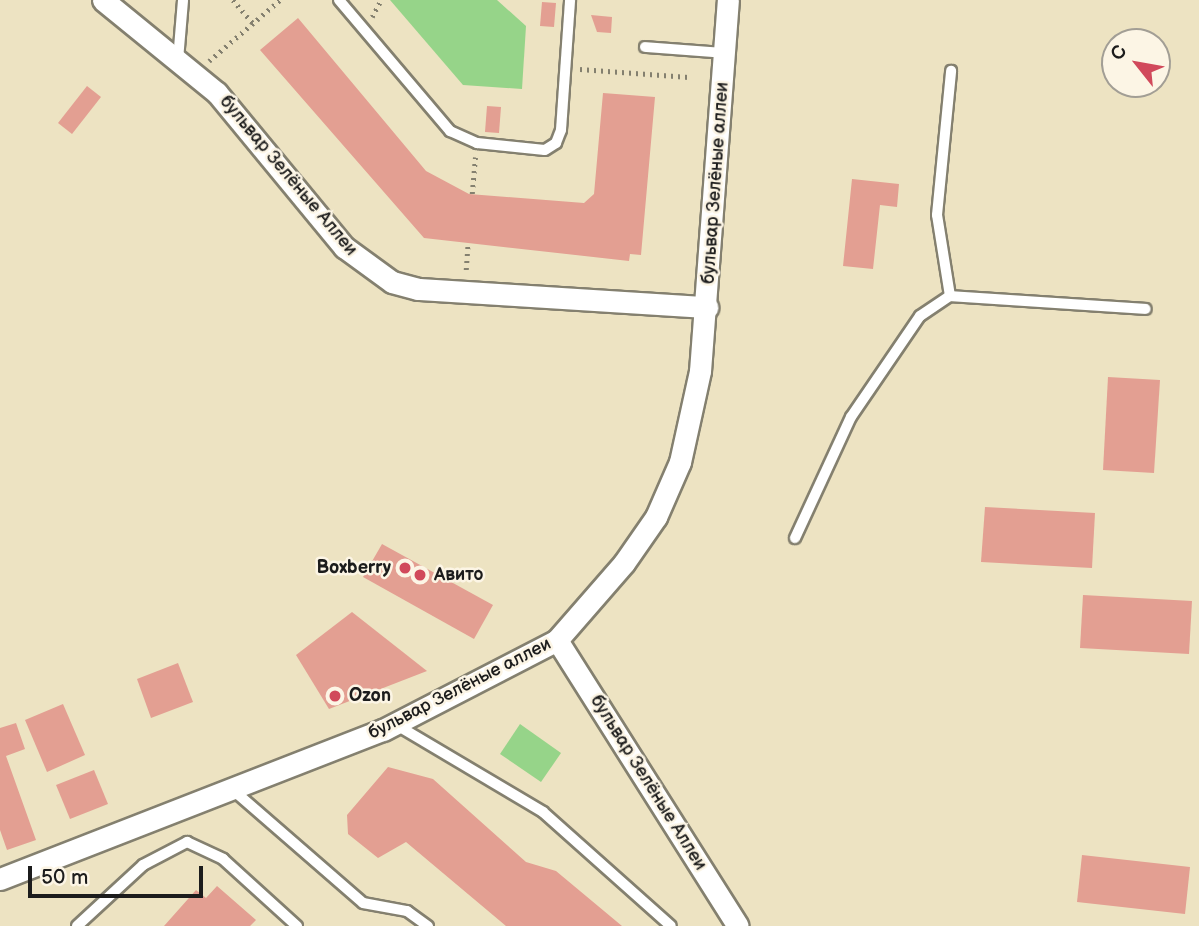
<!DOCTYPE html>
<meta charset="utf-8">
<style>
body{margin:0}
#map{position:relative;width:1199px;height:926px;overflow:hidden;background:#ede3c2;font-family:"Balsamiq Sans",sans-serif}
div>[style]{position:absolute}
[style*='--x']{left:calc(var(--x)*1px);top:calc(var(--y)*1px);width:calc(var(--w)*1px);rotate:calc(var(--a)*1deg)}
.green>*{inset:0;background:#96d489}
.building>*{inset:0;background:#e39f92}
.path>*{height:4.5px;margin-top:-2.25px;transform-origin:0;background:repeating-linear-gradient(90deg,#84806f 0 2px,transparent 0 7px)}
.roads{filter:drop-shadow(2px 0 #84806f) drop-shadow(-2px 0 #84806f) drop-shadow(0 2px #84806f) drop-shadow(0 -2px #84806f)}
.lane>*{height:10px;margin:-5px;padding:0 5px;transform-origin:5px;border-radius:5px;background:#fff}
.street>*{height:21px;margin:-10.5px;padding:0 10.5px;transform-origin:10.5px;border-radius:10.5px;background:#fff}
.dots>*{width:19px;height:19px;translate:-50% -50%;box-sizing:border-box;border:4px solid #fcf5e5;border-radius:50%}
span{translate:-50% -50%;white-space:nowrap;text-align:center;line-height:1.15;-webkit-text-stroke:5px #fcf5e5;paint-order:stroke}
.street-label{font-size:18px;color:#1c1c1c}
.poi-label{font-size:18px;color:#1c1c1c;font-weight:700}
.right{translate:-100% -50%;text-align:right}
.left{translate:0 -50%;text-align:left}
.north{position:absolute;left:1101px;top:28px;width:70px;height:70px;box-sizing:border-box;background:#fcf5e5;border:2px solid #a29e95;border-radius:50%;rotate:301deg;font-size:19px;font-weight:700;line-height:28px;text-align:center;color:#1c1c1c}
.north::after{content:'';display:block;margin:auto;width:24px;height:32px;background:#d1495b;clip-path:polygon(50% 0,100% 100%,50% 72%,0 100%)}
.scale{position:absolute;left:28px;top:866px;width:175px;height:32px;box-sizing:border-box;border:4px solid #1c1c1c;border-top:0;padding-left:9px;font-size:21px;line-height:24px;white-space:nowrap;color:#1c1c1c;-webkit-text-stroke:5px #fcf5e5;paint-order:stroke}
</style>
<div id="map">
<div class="green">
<i style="clip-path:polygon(390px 0,497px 0,526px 26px,522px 89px,463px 85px)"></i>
<i style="clip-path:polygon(520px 724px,561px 753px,541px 782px,500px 754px)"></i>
</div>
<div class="building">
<i style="clip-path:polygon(542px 2px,556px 3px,554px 27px,540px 26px)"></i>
<i style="clip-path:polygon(591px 15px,612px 17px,611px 33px,597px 32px)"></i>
<i style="clip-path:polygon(298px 18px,426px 171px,469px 194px,584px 203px,594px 194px,603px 93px,655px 97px,641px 255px,630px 254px,629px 261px,424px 238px,260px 50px)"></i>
<i style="clip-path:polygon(87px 86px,101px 97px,72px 134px,58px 123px)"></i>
<i style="clip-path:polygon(487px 106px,501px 107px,499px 133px,485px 132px)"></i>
<i style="clip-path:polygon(852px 179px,899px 184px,897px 207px,880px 205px,873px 269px,843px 266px)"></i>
<i style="clip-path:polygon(1108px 377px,1160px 380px,1154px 473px,1103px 470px)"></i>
<i style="clip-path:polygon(985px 507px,1095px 513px,1092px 568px,981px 562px)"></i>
<i style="clip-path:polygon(382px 544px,493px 605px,474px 639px,363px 577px)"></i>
<i style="clip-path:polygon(1083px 595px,1192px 601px,1189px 654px,1080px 648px)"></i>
<i style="clip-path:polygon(352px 612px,427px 671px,329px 709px,296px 655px)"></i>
<i style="clip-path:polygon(178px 663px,193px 702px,151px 718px,137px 679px)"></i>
<i style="clip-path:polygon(63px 704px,85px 755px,47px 772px,25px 720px)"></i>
<i style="clip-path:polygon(16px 723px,25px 749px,6px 756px,36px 840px,7px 850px,0 830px,0 728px)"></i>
<i style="clip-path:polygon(388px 767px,433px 779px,526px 862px,556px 871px,622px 926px,506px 926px,406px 842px,378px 858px,348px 834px,347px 815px)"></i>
<i style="clip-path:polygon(94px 770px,108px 804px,70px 819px,56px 785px)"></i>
<i style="clip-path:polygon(1082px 855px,1190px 867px,1185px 914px,1077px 902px)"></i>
<i style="clip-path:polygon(217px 886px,256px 920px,250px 926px,164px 926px,196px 890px,206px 898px)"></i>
</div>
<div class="path">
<i style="--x:233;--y:0;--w:30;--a:49"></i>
<i style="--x:372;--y:17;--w:19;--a:-62"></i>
<i style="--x:209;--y:61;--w:94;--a:-40.7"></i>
<i style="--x:580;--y:69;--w:109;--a:4.2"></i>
<i style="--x:472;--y:194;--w:37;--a:-85"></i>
<i style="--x:466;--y:270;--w:28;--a:-86"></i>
</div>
<div class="roads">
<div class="lane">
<i style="--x:339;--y:0;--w:172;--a:49.7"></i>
<i style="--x:450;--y:131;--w:30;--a:24"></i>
<i style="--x:477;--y:143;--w:68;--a:5.9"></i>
<i style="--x:545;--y:150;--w:13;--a:-32"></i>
<i style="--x:556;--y:143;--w:14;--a:-69"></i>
<i style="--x:561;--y:130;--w:130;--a:-86"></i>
<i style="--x:645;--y:47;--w:80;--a:4.3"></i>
<i style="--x:178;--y:60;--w:60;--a:-85.2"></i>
<i style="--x:950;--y:296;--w:82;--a:-99.1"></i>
<i style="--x:937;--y:215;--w:145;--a:-84.4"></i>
<i style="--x:795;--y:538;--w:133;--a:-65.2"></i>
<i style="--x:851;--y:417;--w:122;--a:-55.7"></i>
<i style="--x:920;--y:316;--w:36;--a:-34"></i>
<i style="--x:950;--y:296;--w:196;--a:3.8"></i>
<i style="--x:395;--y:724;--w:172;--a:30.7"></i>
<i style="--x:543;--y:812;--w:171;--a:41.7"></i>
<i style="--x:233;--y:790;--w:172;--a:41"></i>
<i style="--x:363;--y:903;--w:45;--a:10.3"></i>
<i style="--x:407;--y:911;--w:26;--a:36"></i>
<i style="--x:77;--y:926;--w:90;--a:-42.7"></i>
<i style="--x:143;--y:865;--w:50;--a:-27.6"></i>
<i style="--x:187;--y:842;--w:40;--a:25"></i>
<i style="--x:223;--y:859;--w:100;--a:42.2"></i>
</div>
<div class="street">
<i style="--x:103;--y:0;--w:147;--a:39.2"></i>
<i style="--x:217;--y:93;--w:200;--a:50.5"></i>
<i style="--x:344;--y:247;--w:59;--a:36.1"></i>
<i style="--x:392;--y:282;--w:27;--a:15"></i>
<i style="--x:418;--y:289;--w:290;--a:3.6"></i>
<i style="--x:557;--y:640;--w:338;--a:57.7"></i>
<i style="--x:0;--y:879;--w:411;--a:-21.3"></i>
<i style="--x:383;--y:730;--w:196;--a:-27.3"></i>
<i style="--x:557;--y:640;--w:102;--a:-49"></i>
<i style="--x:624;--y:563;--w:56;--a:-55.2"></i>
<i style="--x:656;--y:517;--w:60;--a:-66.4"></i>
<i style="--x:680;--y:462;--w:93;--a:-77.6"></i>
<i style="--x:700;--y:371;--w:372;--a:-85.7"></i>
</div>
</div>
<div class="dots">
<i style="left:405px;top:568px;background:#d1495b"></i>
<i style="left:420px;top:575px;background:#d1495b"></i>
<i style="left:335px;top:696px;background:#d1495b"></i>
</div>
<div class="street-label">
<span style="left:288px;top:176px;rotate:50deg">бульвар Зелёные Аллеи</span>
<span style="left:716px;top:183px;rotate:-86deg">бульвар Зелёные аллеи</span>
<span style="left:460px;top:689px;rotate:-27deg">бульвар Зелёные аллеи</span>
<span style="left:648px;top:783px;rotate:58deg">бульвар Зелёные Аллеи</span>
</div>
<div class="poi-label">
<span class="right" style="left:391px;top:568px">Boxberry</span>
<span class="left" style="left:434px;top:575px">Авито</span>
<span class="left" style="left:349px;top:696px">Ozon</span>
</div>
<div class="north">С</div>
<div class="scale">50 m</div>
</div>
